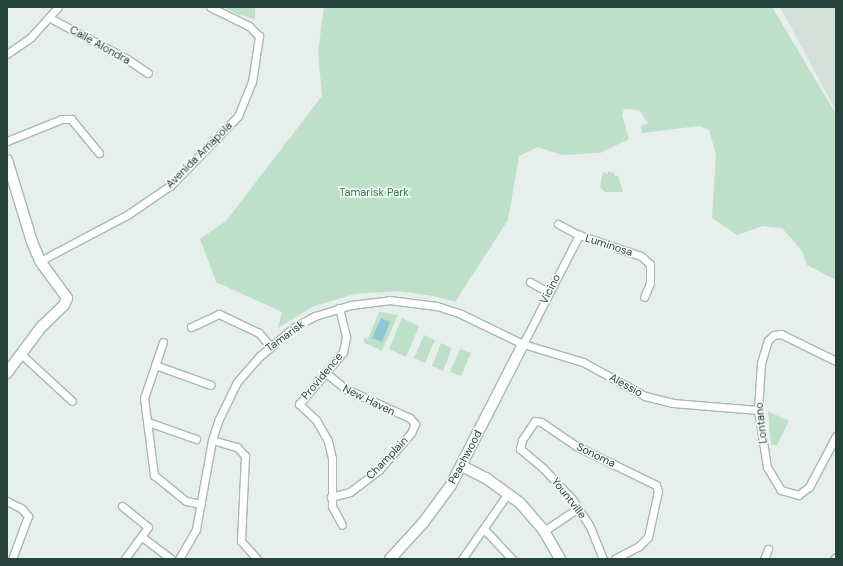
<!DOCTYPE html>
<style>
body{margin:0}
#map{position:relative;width:843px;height:566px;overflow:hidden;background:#e6efeb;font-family:"DM Sans",sans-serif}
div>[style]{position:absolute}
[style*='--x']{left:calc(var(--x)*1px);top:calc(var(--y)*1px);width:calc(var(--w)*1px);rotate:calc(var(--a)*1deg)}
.built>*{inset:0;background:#d4dfda}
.green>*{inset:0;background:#bfe0c8}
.water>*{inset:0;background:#8ec9d4}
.roads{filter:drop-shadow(1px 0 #a8b8b2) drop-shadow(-1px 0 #a8b8b2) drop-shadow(0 1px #a8b8b2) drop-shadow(0 -1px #a8b8b2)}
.street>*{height:7px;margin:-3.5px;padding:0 3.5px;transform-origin:3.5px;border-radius:3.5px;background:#fff}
.secondary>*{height:10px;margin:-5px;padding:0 5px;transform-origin:5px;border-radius:5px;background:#fff}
span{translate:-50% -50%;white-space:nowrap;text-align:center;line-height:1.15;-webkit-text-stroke:3px #f7fbf9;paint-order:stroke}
.street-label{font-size:11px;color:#24423a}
.park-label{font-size:11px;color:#2d7a4b}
.frame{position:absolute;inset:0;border:8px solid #24423a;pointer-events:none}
</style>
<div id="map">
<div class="built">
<i style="clip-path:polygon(780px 7px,836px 7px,836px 111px)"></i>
</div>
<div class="green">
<i style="clip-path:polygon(224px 7px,255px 7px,255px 19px,237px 14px)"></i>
<i style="clip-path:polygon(324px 7px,772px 7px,836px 114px,836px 280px,807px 265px,802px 251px,782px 228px,763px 226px,737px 235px,712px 218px,716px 154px,709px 130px,699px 126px,642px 133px,641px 126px,648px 123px,639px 110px,624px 109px,622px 115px,629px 139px,600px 153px,562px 155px,538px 147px,519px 156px,508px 220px,455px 302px,433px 296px,398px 291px,355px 294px,312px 307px,278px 328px,282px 312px,216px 282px,200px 239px,226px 221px,322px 96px,318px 51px)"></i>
<i style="clip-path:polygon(608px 171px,614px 173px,615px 177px,618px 175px,623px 192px,605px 192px,600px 187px,603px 172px,608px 174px)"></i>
<i style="clip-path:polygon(379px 312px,398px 315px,382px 351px,363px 342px,365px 337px,368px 339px)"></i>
<i style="clip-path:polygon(402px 318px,419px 326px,406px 357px,389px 349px)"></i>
<i style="clip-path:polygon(424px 335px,435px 340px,425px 363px,414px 358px)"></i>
<i style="clip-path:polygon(441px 343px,452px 348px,443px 371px,432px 366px)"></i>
<i style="clip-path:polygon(460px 349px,471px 353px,461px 376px,450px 372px)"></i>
<i style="clip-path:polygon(768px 411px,789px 421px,777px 445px,771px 445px)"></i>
</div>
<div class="water">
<i style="clip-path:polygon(381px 318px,390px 322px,382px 342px,372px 338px)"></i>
</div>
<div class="roads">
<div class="street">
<i style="--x:50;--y:18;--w:87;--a:28"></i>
<i style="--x:127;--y:59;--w:25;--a:34"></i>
<i style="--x:7;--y:54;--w:29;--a:-35"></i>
<i style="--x:31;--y:37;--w:40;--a:-48"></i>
<i style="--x:7;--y:141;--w:59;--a:-21.8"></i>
<i style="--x:62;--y:119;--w:9;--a:0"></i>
<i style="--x:71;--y:119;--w:44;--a:50.5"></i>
<i style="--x:558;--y:224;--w:24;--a:28"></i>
<i style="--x:579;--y:235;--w:65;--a:18.7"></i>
<i style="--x:641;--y:256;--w:12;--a:42"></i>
<i style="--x:650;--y:264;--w:19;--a:90"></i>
<i style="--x:650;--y:283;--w:15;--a:113"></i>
<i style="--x:40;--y:261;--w:98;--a:-27.9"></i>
<i style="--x:127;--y:215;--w:53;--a:-34.3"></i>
<i style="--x:171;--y:185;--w:96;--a:-45.8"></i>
<i style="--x:238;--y:116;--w:37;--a:-68"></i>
<i style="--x:252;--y:82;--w:47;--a:-81.3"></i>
<i style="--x:259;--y:36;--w:14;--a:-135"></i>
<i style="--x:249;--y:26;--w:43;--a:-154"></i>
<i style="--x:530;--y:282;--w:21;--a:29"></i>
<i style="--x:339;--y:308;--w:30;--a:76"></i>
<i style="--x:346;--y:337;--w:15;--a:101"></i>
<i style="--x:343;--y:352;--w:68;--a:130.2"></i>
<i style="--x:299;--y:404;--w:23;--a:43"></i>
<i style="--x:316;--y:420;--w:24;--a:60"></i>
<i style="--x:328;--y:441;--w:18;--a:77"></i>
<i style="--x:332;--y:459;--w:47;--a:90"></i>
<i style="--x:332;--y:506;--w:21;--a:62"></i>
<i style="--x:191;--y:327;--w:31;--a:-25"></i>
<i style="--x:219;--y:314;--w:44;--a:25.4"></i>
<i style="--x:259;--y:333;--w:17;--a:50"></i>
<i style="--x:163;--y:342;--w:59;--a:108.7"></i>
<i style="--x:144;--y:398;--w:78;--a:82.6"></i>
<i style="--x:154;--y:475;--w:41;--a:39.1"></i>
<i style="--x:186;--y:501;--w:15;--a:11"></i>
<i style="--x:523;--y:344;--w:123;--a:-62.8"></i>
<i style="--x:21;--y:354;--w:69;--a:42.7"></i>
<i style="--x:836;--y:361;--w:61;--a:-153.9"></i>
<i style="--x:781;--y:334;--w:7;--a:172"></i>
<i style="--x:774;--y:335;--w:8;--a:140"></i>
<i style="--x:768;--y:340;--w:24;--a:107"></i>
<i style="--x:761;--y:363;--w:47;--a:93.7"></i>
<i style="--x:758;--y:410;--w:58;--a:81"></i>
<i style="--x:767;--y:467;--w:27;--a:59"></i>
<i style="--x:781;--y:490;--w:18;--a:16"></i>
<i style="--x:798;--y:495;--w:14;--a:-36"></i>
<i style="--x:809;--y:487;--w:58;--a:-62.1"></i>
<i style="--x:155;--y:365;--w:59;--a:19.7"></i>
<i style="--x:326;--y:373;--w:26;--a:39"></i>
<i style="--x:346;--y:389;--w:70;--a:24.4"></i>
<i style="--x:410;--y:418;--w:8;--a:50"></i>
<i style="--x:415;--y:424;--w:10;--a:114"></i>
<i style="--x:411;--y:433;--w:49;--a:130.9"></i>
<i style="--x:379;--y:470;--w:36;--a:143"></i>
<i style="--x:350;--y:492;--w:20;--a:165"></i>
<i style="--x:148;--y:422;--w:51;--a:19.5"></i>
<i style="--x:212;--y:440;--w:26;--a:16"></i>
<i style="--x:237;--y:447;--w:12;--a:48"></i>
<i style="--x:245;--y:456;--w:85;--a:92.7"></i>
<i style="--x:241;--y:541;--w:24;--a:48"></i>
<i style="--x:7;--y:501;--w:16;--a:27"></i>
<i style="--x:21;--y:508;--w:11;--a:49"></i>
<i style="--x:28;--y:516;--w:46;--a:110.4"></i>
<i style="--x:122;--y:506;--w:33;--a:39"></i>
<i style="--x:148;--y:527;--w:39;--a:126"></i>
<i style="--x:484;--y:529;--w:41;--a:47"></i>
<i style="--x:544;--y:531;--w:41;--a:-34.1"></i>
<i style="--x:142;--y:537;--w:36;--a:37"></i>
<i style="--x:179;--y:559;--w:34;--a:-60"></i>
<i style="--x:196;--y:529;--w:90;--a:-79.8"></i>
<i style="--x:212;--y:440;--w:22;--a:-72"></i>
<i style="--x:219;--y:419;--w:41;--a:-64.1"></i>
<i style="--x:237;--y:382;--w:35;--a:-49"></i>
<i style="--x:260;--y:356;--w:43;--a:-40.3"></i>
<i style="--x:293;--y:328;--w:25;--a:-29"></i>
<i style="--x:315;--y:316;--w:38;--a:-17"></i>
<i style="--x:351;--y:305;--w:38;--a:-7"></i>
<i style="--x:389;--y:300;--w:48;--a:7.1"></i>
<i style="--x:437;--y:306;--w:25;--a:18"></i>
<i style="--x:461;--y:314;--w:69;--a:25.8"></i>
<i style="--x:523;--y:344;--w:63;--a:16.7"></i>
<i style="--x:583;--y:362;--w:71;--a:28.7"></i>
<i style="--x:645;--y:396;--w:29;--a:14"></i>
<i style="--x:673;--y:403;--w:85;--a:4.7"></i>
<i style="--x:462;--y:559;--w:80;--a:-55.1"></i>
<i style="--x:603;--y:559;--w:37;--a:-112"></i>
<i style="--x:589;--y:525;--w:31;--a:-123"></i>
<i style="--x:572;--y:499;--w:42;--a:-133.1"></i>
<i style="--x:543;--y:468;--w:30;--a:-140"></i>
<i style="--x:520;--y:449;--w:9;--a:-77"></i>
<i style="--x:522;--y:440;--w:23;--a:-56"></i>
<i style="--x:535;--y:421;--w:6;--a:9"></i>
<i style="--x:541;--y:422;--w:42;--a:34.4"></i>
<i style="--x:576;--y:446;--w:89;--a:26"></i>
<i style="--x:656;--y:485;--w:6;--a:72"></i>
<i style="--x:658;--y:491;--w:47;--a:102.3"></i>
<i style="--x:648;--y:537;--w:13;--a:135"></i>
<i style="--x:639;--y:546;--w:27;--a:152"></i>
<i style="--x:764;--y:559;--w:11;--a:-68"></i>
<i style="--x:834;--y:559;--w:3;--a:-45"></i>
</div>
<div class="secondary">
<i style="--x:7;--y:160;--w:86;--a:73"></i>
<i style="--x:32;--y:242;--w:21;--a:67"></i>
<i style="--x:40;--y:261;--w:46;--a:53.9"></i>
<i style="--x:67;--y:298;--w:8;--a:113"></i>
<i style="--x:64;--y:305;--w:30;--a:136"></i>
<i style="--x:42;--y:326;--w:59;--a:126.7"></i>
<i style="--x:462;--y:466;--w:27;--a:27"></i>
<i style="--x:486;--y:478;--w:42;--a:36.3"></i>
<i style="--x:520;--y:503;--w:37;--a:49"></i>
<i style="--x:544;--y:531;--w:32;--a:60"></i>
<i style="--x:390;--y:559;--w:49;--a:-47.5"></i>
<i style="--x:423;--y:523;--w:47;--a:-53.6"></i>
<i style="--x:451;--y:485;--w:158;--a:-62.9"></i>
</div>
</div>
<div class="street-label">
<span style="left:100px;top:45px;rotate:29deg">Calle Alondra</span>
<span style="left:199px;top:155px;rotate:-45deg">Avenida Amapola</span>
<span style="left:609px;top:245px;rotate:18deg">Luminosa</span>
<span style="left:550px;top:289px;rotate:-63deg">Vicino</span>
<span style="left:285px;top:336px;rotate:-36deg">Tamarisk</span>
<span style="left:322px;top:376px;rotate:-50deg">Providence</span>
<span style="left:626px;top:385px;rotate:29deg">Alessio</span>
<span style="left:369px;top:400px;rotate:26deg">New Haven</span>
<span style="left:761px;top:423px;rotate:-96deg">Lontano</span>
<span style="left:596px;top:455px;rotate:26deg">Sonoma</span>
<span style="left:465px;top:457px;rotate:-62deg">Peachwood</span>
<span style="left:387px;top:458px;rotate:-46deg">Champlain</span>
<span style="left:569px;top:498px;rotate:52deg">Yountville</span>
</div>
<div class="park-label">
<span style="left:374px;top:192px">Tamarisk Park</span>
</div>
<div class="frame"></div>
</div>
